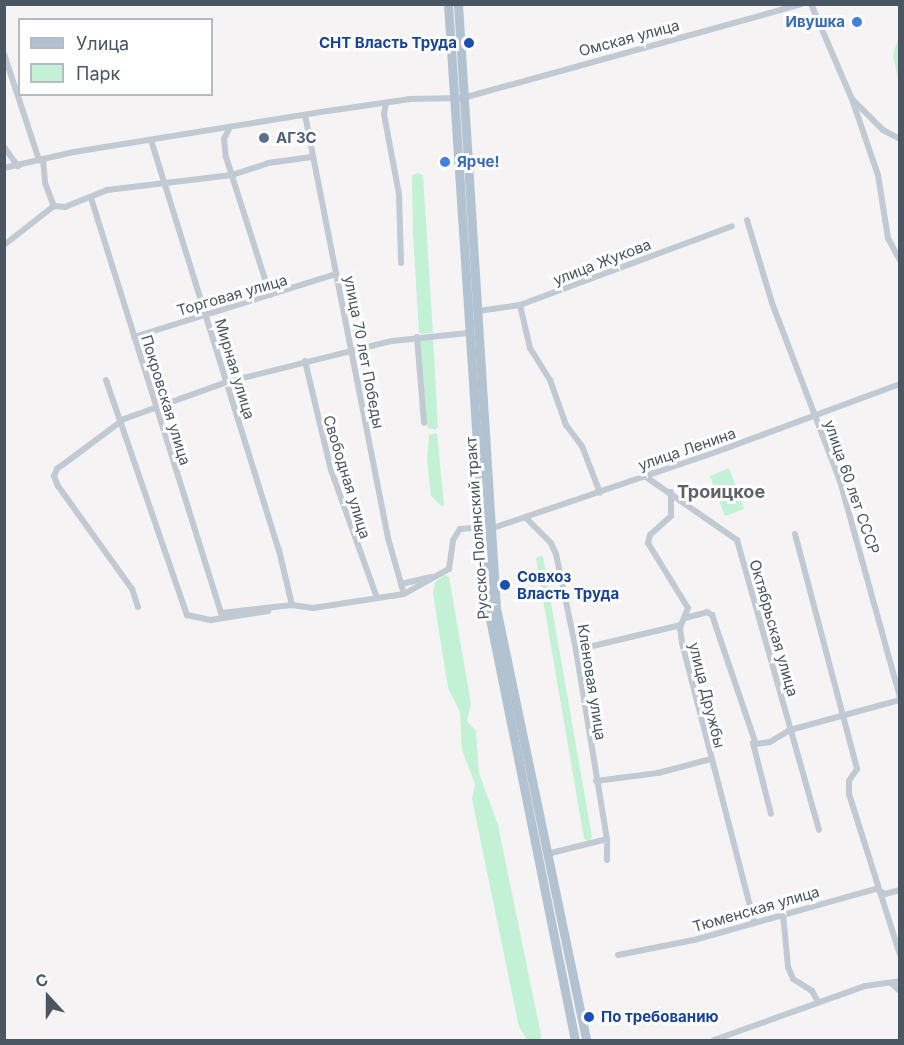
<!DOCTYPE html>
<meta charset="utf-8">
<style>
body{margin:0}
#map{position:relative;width:904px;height:1045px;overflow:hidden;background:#f5f3f3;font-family:Inter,sans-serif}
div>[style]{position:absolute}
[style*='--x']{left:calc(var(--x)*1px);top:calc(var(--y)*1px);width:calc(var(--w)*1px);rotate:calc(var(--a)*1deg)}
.green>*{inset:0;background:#c3f1d5}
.street>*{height:6px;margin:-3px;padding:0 3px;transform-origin:3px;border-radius:3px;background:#c1cad2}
.primary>*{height:9px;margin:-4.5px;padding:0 4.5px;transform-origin:4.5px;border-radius:4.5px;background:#b3c2d1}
.dots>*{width:16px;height:16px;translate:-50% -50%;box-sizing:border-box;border:3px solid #fff;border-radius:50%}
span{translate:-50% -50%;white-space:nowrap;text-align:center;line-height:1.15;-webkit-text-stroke:6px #fff;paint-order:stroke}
.shop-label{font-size:15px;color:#366cbe;font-weight:700}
.right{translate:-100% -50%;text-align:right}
.left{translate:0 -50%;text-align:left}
.street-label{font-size:15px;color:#4a5661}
.transit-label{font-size:15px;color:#164399;font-weight:700}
.service-label{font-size:15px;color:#4e5e75;font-weight:700}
.quarter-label{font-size:18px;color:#5f6368;font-weight:700}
.frame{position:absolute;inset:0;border:6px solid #4a5661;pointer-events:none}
.legend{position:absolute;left:18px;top:18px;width:195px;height:78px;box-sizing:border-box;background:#fff;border:2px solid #b7bbc0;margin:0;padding:8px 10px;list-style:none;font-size:18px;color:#4a5661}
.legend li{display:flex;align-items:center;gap:12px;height:30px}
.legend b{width:30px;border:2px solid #b7bbc0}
.north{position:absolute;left:18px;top:967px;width:60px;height:60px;-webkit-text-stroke:4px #fff;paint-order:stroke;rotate:339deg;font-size:16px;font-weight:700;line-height:24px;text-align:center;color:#4a5661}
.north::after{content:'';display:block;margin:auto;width:21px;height:27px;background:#4a5661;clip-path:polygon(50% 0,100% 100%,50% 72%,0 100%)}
</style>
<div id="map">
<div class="green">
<i style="clip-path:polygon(899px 36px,899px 84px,893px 55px)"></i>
<i style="clip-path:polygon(418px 173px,423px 175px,433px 333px,419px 334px,413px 233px,412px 175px)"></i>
<i style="clip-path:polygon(433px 338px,438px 427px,435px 430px,427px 427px,420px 340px)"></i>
<i style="clip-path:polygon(437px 433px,444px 505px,441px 506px,431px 496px,427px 459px,429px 435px)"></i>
<i style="clip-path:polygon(729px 468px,744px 509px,725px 516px,710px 476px)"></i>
<i style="clip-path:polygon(540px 556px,543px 557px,592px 837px,589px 841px,584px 839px,536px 558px)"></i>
<i style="clip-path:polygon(445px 575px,449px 577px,471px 704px,467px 721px,476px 731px,479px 773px,498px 825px,542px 1040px,527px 1040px,519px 1027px,472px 799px,475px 784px,462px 750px,460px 712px,448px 688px,433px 593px,435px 582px)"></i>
</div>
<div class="street">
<i style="--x:811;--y:4;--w:103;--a:66.7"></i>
<i style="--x:852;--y:99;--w:44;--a:45"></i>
<i style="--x:883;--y:130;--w:19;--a:28"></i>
<i style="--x:4;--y:54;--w:112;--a:71.7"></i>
<i style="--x:852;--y:99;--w:80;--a:71.1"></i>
<i style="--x:878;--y:175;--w:64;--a:81"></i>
<i style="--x:888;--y:238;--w:26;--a:62"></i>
<i style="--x:386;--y:103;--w:11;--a:100"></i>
<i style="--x:384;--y:114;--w:81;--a:79.4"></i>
<i style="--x:399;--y:194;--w:69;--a:88.3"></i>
<i style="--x:305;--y:115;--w:431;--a:78.9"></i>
<i style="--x:388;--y:538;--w:58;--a:74.1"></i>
<i style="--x:230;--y:127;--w:13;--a:117"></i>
<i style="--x:224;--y:139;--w:18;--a:84"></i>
<i style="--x:226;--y:157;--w:145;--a:72.3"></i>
<i style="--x:151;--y:140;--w:430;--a:72.7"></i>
<i style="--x:279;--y:550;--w:57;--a:76.7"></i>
<i style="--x:4;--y:147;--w:24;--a:54"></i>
<i style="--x:43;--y:159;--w:24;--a:85"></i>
<i style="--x:45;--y:183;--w:25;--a:69"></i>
<i style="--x:4;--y:168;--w:72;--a:-12.9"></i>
<i style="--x:74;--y:152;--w:257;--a:-9.2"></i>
<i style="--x:328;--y:111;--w:83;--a:-8.3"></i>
<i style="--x:410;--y:99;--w:53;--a:-1.1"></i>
<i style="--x:463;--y:98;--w:351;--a:-15.5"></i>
<i style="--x:91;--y:198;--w:435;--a:72.6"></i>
<i style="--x:221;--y:613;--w:71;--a:-6.4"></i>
<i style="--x:292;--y:605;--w:21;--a:8"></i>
<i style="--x:313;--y:608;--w:92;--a:-8.7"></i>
<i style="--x:404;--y:594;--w:51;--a:-29.1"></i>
<i style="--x:449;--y:569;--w:29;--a:-82"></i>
<i style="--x:453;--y:540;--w:13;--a:-58"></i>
<i style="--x:460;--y:529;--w:21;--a:-5"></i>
<i style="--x:747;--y:220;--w:87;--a:73.2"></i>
<i style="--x:772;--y:303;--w:191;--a:69.1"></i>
<i style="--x:840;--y:481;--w:225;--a:74.5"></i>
<i style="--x:4;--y:245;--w:63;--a:-38"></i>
<i style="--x:54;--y:206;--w:11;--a:5"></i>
<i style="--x:65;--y:207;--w:45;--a:-22"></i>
<i style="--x:107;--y:190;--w:126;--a:-6.8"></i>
<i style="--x:232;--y:175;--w:38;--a:-18"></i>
<i style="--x:268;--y:163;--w:44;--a:-7.8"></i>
<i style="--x:520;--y:305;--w:44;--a:76.9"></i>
<i style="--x:530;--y:348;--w:38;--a:58"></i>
<i style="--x:550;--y:380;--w:48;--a:70.4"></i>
<i style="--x:566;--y:425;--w:26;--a:53"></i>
<i style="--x:582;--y:446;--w:50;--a:69"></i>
<i style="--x:478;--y:311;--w:42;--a:-8.1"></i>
<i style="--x:520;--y:305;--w:226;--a:-20.4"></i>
<i style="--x:134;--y:337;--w:212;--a:-17.3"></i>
<i style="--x:417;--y:337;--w:86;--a:85.3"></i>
<i style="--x:305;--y:361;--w:112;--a:76.6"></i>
<i style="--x:331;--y:470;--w:136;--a:70.2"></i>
<i style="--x:106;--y:380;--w:249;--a:71"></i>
<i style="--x:187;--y:615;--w:25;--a:12"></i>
<i style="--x:211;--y:620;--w:58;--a:-9"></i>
<i style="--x:646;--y:477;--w:111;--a:34.7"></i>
<i style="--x:737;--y:540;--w:301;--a:74.2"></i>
<i style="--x:671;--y:492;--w:24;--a:90"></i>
<i style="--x:671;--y:516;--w:28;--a:138"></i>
<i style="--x:650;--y:535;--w:8;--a:104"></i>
<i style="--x:648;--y:543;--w:76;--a:58.4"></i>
<i style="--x:688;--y:608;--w:22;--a:112"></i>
<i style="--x:680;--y:628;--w:15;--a:82"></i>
<i style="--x:682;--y:643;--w:287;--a:75.5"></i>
<i style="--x:526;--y:518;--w:35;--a:45"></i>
<i style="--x:551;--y:543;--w:12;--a:66"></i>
<i style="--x:556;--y:554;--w:98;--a:78.2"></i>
<i style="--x:576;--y:650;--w:192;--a:80.7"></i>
<i style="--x:607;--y:839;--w:21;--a:90"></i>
<i style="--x:487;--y:530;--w:242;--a:-18.8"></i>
<i style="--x:716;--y:452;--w:196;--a:-20.3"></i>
<i style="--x:795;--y:534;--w:243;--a:75.2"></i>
<i style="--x:857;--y:769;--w:14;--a:124"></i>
<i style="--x:849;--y:781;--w:13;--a:90"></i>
<i style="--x:849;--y:794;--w:169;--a:72.4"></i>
<i style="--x:401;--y:584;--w:31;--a:-13"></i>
<i style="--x:138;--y:607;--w:19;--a:-108"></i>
<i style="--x:132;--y:589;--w:127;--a:-125.7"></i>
<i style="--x:58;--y:486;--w:11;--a:-112"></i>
<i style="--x:54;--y:476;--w:8;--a:-67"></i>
<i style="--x:57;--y:469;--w:84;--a:-36.7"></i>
<i style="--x:124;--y:419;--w:109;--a:-19.8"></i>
<i style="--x:227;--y:382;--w:170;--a:-14"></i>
<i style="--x:392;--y:341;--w:76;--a:-6"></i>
<i style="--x:685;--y:618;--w:23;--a:-15"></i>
<i style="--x:707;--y:612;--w:6;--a:31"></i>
<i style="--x:712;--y:615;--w:136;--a:71.2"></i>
<i style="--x:756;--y:744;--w:14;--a:-8"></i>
<i style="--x:770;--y:742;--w:23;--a:-31"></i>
<i style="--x:790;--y:730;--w:114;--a:-15.3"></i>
<i style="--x:576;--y:650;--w:108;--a:-13.4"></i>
<i style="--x:753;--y:743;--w:73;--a:75.8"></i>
<i style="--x:596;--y:781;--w:63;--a:-7.4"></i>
<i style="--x:658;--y:773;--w:55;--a:-14.8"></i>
<i style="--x:547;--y:854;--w:62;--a:-14"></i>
<i style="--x:783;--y:914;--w:53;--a:84.6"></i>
<i style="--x:788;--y:967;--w:13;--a:67"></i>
<i style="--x:793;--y:979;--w:22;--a:32"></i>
<i style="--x:812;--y:991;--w:13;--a:61"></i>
<i style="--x:618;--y:955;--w:77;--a:-11.2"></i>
<i style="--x:694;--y:940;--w:189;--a:-15.7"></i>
<i style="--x:876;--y:889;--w:10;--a:29"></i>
<i style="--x:885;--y:894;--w:16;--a:-15"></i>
<i style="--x:891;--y:983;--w:12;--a:42"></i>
<i style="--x:714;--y:1040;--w:160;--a:-19.7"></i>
<i style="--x:865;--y:986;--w:35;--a:-8"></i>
</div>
<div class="primary">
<i style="--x:448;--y:4;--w:606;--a:86.22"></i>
<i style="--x:488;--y:609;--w:440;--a:78.6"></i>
<i style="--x:458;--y:4;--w:605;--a:86.4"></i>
<i style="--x:496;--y:608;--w:441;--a:78.2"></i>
</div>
<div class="dots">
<i style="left:857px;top:22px;background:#3f7fe0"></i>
<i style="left:469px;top:43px;background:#1a4fb4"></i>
<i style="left:264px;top:138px;background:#5c6f8a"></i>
<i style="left:445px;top:162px;background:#3f7fe0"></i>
<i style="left:505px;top:585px;background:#1a4fb4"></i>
<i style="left:589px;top:1017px;background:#1a4fb4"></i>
</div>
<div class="shop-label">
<span class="right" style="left:845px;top:22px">Ивушка</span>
<span class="left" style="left:457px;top:162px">Ярче!</span>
</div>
<div class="street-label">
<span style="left:629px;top:38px;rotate:-15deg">Омская улица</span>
<span style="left:602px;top:262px;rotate:-21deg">улица Жукова</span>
<span style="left:232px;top:295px;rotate:-16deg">Торговая улица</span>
<span style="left:364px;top:352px;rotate:79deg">улица 70 лет Победы</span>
<span style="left:235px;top:369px;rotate:73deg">Мирная улица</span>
<span style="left:166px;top:400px;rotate:73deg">Покровская улица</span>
<span style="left:687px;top:449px;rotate:-19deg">улица Ленина</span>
<span style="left:347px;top:477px;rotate:73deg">Свободная улица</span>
<span style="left:852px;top:487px;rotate:71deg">улица 60 лет СССР</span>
<span style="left:477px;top:528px;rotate:-94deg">Русско-Полянский тракт</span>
<span style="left:774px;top:628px;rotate:74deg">Октябрьская улица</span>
<span style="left:592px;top:682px;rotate:81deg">Кленовая улица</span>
<span style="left:707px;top:695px;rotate:76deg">улица Дружбы</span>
<span style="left:756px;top:909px;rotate:-16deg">Тюменская улица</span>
</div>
<div class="transit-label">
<span class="right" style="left:457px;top:43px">СНТ Власть Труда</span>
<span class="left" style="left:517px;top:585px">Совхоз<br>Власть Труда</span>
<span class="left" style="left:601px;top:1017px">По требованию</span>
</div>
<div class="service-label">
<span class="left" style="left:276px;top:138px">АГЗС</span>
</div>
<div class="quarter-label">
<span style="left:721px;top:492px">Троицкое</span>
</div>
<div class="frame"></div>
<ul class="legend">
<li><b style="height:8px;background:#b3c2d1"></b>Улица</li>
<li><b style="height:16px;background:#c3f1d5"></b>Парк</li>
</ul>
<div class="north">С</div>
</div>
